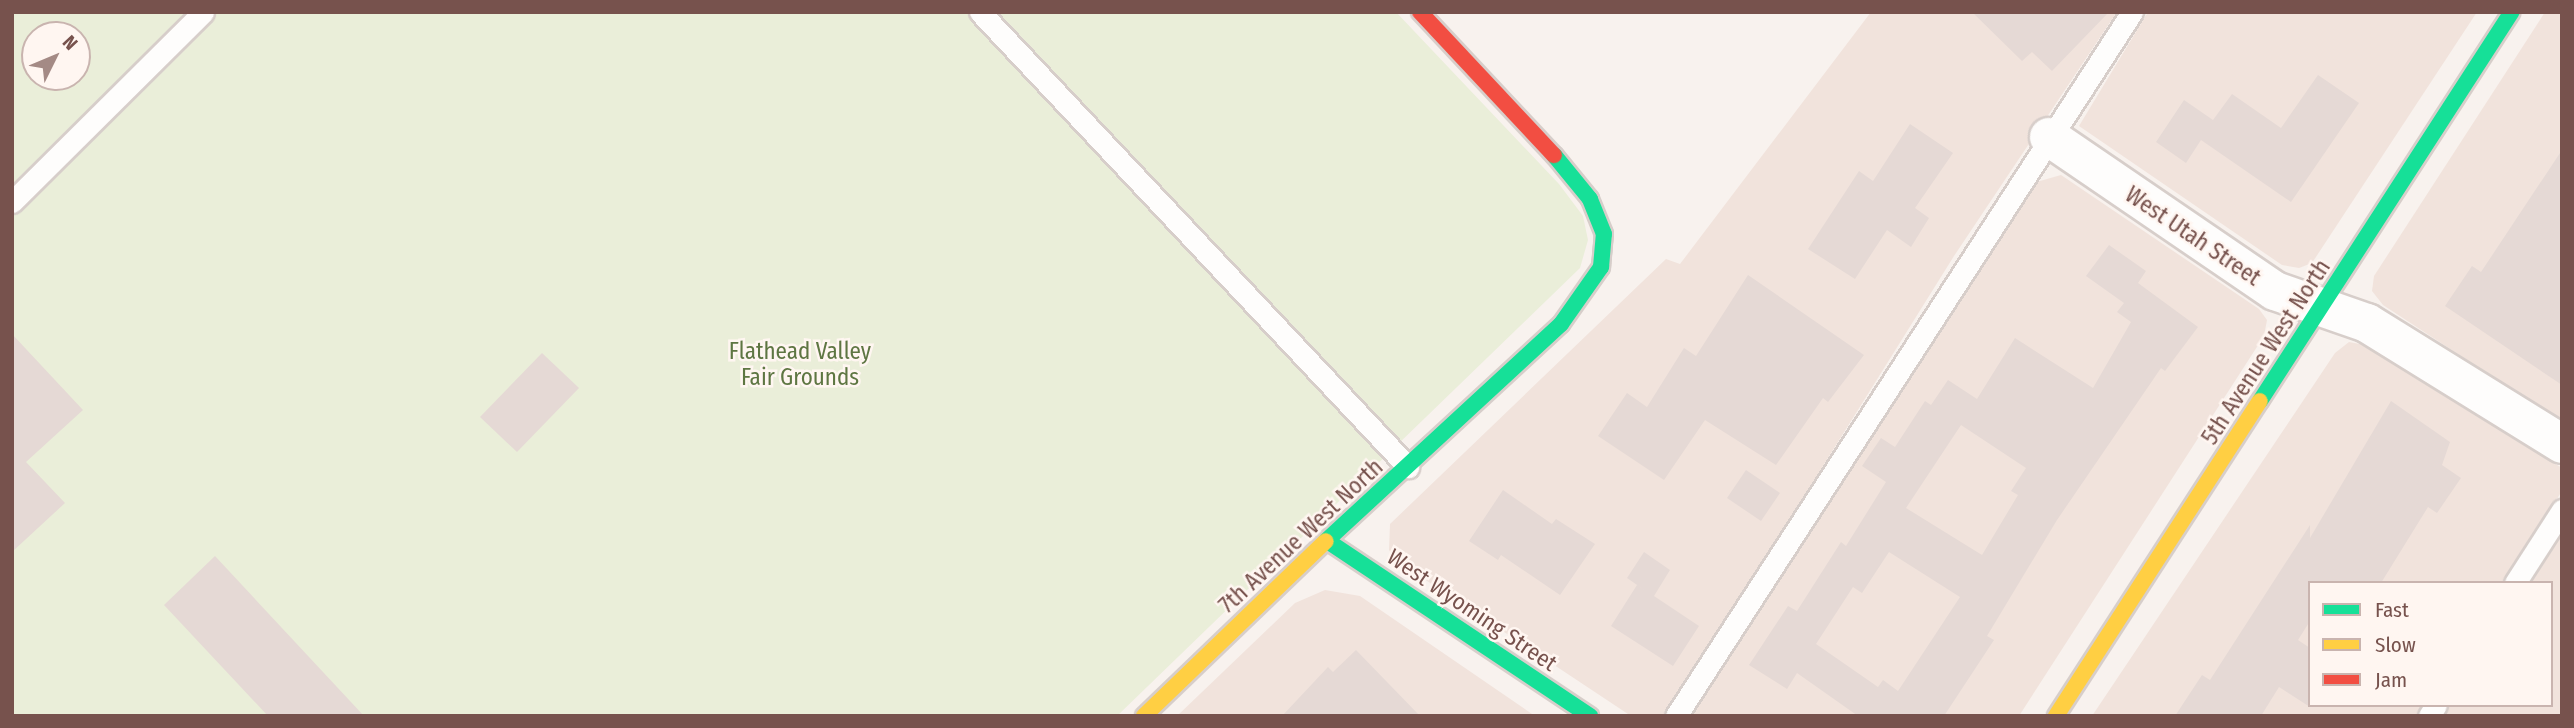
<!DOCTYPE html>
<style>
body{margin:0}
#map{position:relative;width:2574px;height:728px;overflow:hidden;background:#f8f2ee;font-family:"Fira Sans Condensed",sans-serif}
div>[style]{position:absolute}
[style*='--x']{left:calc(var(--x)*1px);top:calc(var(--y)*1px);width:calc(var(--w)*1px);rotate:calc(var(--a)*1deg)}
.residential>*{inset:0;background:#f1e3dc}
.green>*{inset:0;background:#eaeed9}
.building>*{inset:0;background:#e5d9d5}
.roads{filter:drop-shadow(2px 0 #d7ceca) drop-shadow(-2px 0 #d7ceca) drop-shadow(0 2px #d7ceca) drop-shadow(0 -2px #d7ceca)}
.lane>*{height:21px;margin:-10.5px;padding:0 10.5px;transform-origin:10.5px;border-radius:10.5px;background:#fefdfc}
.street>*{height:38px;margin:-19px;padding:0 19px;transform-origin:19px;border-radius:19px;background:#fefdfc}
.fast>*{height:16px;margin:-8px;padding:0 8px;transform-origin:8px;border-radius:8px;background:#16e098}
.slow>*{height:16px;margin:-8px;padding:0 8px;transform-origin:8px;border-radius:8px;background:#ffcf43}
.jam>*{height:16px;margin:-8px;padding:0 8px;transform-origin:8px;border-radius:8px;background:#f24e42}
span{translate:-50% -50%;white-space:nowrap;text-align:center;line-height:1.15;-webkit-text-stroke:5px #fff6f1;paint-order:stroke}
.street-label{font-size:23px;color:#77524d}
.park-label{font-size:23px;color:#5e7642}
.frame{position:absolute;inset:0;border:14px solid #77524d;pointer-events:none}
.legend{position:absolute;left:2308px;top:581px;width:245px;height:126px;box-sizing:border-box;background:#fff6f1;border:2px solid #c9b4af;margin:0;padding:9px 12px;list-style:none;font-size:21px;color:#77524d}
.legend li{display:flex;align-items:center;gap:14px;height:35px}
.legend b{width:35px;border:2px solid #c9b4af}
.north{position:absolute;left:21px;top:21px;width:70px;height:70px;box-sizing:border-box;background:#fff6f1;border:2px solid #c9b4af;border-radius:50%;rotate:47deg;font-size:19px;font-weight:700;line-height:28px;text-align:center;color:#77524d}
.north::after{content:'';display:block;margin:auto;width:24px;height:32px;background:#a48a85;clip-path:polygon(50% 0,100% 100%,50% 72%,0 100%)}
</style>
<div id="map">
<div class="residential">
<i style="clip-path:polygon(1871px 12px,2117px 12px,1954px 256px,1667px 716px,1631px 716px,1397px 561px,1389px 550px,1390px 524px,1666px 259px,1680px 264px)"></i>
<i style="clip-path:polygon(2148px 12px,2477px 12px,2312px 263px,2299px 268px,2282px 265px,2079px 126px)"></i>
<i style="clip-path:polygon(2545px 12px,2562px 12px,2562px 422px,2383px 305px,2372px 291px,2374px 276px)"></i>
<i style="clip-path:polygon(2061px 175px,2259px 309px,2267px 320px,2264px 336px,2019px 716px,1691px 716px,2033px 183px)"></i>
<i style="clip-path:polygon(2349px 342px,2365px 345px,2562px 468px,2562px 491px,2502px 583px,2310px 583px,2310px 705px,2423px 705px,2416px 716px,2092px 716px,2335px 353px)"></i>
<i style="clip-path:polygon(2562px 527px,2562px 716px,2441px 716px,2447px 705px,2551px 705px,2551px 583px,2526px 583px)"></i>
<i style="clip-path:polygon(1325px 590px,1360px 596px,1535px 716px,1177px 716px,1295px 603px)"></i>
</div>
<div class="green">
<i style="clip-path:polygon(evenodd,12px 12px,1396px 12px,1559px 184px,1583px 216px,1588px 240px,1580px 268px,1117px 716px,12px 716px,12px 12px,35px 35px,77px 35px,77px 77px,35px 77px,35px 35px)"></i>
</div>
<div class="building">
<i style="clip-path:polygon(1972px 12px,2109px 12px,2052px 71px,2032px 52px,2022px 61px)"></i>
<i style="clip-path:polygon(2318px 75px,2359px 103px,2291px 202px,2201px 140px,2186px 163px,2156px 142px,2184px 100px,2213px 120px,2232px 94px,2281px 128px)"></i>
<i style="clip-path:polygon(1910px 124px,1953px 153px,1915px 208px,1929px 218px,1911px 247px,1887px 230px,1855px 279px,1808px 249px,1859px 171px,1873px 181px)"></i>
<i style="clip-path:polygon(2562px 150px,2562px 385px,2445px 306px,2472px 266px,2481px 272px)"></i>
<i style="clip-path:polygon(evenodd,2109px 245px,2146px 271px,2138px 283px,2198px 327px,2165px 371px,2161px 368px,2057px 520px,1987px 636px,1994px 640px,1944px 716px,1858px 716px,1797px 673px,1787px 689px,1749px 665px,1788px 606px,1797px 611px,1841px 542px,1846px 546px,1886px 482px,1862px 466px,1881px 438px,1895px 447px,1925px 401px,1931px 405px,1948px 380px,1977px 399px,2015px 338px,2093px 388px,2131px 322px,2117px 312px,2124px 303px,2086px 276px,2109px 245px,1961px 425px,2026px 468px,2011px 491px,2018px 495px,1982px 555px,1906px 508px,1961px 425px,2109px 245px,1889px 552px,1960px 597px,1898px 691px,1883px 680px,1878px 687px,1816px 644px,1853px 587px,1862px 593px,1889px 552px)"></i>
<i style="clip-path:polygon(1748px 275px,1864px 355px,1828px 402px,1823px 398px,1776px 465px,1705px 420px,1664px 480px,1598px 436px,1627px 393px,1647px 407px,1684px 348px,1696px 356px)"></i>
<i style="clip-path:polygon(12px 334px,83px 410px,26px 462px,65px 503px,12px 552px)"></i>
<i style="clip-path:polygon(542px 353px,579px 388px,517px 452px,480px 417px)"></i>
<i style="clip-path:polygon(2391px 401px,2450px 442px,2442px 465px,2461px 478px,2437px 513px,2428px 507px,2381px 583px,2310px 583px,2310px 621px,2298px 640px,2310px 648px,2310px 707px,2279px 687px,2261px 716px,2175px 716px,2202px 675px,2210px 680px,2310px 525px,2310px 538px)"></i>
<i style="clip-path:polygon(1746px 470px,1780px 493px,1761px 521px,1727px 498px)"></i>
<i style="clip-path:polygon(1503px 490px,1552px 524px,1556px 519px,1595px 544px,1560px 595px,1501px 555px,1498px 560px,1469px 541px)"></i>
<i style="clip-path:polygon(1644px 552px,1670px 570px,1654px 596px,1699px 626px,1673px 666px,1611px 626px,1637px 585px,1653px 596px,1627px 578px)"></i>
<i style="clip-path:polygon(215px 556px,364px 716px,268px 716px,164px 605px)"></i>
<i style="clip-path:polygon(1356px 650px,1420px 716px,1282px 716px,1328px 667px,1333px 672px)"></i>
</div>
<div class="roads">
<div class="lane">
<i style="--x:980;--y:12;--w:625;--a:46.75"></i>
<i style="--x:12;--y:202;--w:269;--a:-44.8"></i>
<i style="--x:2515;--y:583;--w:87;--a:-57.2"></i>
<i style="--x:1676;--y:716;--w:839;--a:-57.07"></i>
<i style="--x:2429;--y:716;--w:13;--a:-58"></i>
</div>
<div class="street">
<i style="--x:2049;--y:137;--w:273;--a:34.3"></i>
<i style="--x:2275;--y:291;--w:97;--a:19.2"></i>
<i style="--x:2367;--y:323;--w:229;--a:31.8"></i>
</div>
<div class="fast">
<i style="--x:2260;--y:401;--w:463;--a:-57.1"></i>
<i style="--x:1326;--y:541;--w:320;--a:-42.7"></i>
<i style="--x:1561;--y:324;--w:70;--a:-54.9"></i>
<i style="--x:1601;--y:267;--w:33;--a:-85"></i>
<i style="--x:1604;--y:234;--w:38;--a:-112"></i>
<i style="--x:1590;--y:199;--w:57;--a:-129.3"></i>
<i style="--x:1329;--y:542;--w:314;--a:33.7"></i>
</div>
<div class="slow">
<i style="--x:1144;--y:716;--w:252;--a:-43.9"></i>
<i style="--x:2056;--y:716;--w:375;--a:-57.1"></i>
</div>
<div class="jam">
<i style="--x:1420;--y:12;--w:196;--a:46.9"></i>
</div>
</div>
<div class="street-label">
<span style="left:2193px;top:236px;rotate:34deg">West Utah Street</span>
<span style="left:2266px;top:352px;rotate:-57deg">5th Avenue West North</span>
<span style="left:1301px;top:536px;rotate:-43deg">7th Avenue West North</span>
<span style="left:1472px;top:610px;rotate:34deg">West Wyoming Street</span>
</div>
<div class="park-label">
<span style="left:800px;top:364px">Flathead Valley<br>Fair Grounds</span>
</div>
<div class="frame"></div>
<ul class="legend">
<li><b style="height:9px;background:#16e098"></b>Fast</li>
<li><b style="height:9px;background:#ffcf43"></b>Slow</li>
<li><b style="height:9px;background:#f24e42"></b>Jam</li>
</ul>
<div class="north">N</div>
</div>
